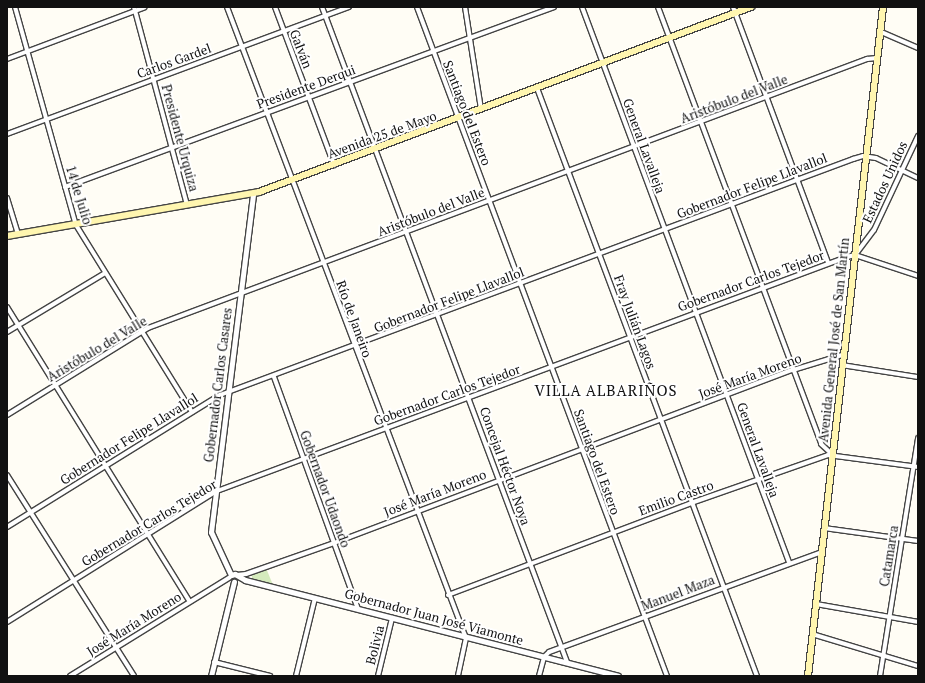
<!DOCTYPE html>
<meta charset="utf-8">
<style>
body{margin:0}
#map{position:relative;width:925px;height:683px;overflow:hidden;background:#fffdf5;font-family:"PT Serif",serif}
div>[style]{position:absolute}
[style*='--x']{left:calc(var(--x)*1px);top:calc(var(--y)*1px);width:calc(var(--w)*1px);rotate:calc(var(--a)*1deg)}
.green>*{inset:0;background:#d5ebbd}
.roads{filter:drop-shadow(1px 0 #444) drop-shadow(-1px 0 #444) drop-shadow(0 1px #444) drop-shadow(0 -1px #444)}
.minor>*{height:4px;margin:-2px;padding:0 2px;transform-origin:2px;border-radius:2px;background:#fff}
.tertiary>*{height:5px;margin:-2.5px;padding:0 2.5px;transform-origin:2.5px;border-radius:2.5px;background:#fff}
.secondary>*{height:6px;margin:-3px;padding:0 3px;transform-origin:3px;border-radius:3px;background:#fff6b0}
span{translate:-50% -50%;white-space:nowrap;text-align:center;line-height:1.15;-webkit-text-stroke:4px #fff;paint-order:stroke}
.street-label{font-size:13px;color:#111}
.quarter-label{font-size:15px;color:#111;letter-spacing:1px}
.frame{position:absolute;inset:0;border:8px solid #111;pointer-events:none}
</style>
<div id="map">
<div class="green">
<i style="clip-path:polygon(266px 568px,273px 585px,252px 579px,252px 574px)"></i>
</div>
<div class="roads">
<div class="minor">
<i style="--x:15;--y:7;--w:226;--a:74.4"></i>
<i style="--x:76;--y:225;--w:220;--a:58.2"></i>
<i style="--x:134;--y:7;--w:205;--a:75"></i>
<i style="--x:227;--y:7;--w:675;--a:69.26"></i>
<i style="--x:466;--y:638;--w:39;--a:102"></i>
<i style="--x:275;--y:7;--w:169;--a:69.5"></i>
<i style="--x:322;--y:7;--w:699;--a:69.49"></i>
<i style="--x:417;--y:7;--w:714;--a:69.51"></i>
<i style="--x:465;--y:7;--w:103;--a:81.1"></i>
<i style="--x:582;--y:7;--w:592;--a:69.55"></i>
<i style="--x:658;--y:7;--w:466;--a:69.5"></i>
<i style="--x:821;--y:444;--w:16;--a:43"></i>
<i style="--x:733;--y:7;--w:273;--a:69.6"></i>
<i style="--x:881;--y:32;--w:40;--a:23.4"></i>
<i style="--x:7;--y:59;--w:147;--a:-20.6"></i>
<i style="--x:537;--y:88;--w:628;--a:69.49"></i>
<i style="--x:7;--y:134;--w:365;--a:-20.4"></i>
<i style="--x:65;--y:187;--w:521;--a:-20.21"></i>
<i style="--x:7;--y:198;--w:38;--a:73"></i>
<i style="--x:855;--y:255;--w:31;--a:-53"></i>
<i style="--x:874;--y:230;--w:104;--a:-64.9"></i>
<i style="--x:7;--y:307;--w:346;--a:58.2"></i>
<i style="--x:7;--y:332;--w:114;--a:-31"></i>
<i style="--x:842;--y:365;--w:77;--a:9"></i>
<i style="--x:274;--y:377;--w:247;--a:70.1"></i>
<i style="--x:7;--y:415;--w:166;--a:-31.7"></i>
<i style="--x:148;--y:328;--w:768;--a:-20.51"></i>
<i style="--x:867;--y:59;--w:10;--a:-6"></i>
<i style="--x:7;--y:475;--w:238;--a:57.7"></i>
<i style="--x:7;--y:527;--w:251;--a:-31.8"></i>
<i style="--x:220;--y:395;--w:676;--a:-20.45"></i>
<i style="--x:853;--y:159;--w:10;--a:-17"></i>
<i style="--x:863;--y:156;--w:13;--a:9"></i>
<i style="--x:876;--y:158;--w:47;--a:25.5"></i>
<i style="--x:824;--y:528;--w:95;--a:7.9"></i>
<i style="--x:237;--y:575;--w:9;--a:-6"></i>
<i style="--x:246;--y:574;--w:93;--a:-19.4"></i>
<i style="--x:334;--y:543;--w:491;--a:-20.7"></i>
<i style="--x:793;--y:370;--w:51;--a:-17"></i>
<i style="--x:448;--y:595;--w:260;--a:-20.7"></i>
<i style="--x:691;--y:503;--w:145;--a:-19.3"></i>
<i style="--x:828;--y:455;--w:91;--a:7.6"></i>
<i style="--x:816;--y:604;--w:104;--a:10"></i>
<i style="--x:7;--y:622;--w:248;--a:-32"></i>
<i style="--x:217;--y:491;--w:672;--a:-20.38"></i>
<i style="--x:847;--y:257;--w:8;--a:-14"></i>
<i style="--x:855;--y:255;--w:66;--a:18.4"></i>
<i style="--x:812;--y:634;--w:111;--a:16.8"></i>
<i style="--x:214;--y:662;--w:58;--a:14"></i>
<i style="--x:70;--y:676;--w:188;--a:-31.7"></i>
<i style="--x:296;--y:676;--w:80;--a:-76.3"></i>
<i style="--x:378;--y:676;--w:60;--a:-76.4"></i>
<i style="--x:539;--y:676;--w:20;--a:-75"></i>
<i style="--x:544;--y:657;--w:7;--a:-45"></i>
<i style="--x:549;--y:652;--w:291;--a:-20.1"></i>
<i style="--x:880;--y:676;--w:241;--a:-80.9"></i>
</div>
<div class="tertiary">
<i style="--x:231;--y:575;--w:4;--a:-14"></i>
<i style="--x:235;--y:574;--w:12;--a:31"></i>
<i style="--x:245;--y:580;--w:385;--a:14.4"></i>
<i style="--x:231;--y:575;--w:47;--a:-114.9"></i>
<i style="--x:211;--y:532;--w:342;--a:-82.9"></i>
<i style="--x:211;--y:676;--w:97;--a:-76.3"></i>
</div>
<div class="secondary">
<i style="--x:7;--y:236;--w:256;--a:-9.9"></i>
<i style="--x:259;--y:192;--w:526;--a:-20.61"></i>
<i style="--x:808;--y:676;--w:673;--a:-83.6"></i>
</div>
</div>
<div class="street-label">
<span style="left:301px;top:49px;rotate:69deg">Galván</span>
<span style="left:174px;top:61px;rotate:-20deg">Carlos Gardel</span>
<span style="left:306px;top:87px;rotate:-20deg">Presidente Derqui</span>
<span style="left:734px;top:99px;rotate:-21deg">Aristóbulo del Valle</span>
<span style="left:467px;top:113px;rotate:69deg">Santiago del Estero</span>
<span style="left:382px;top:135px;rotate:-20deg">Avenida 25 de Mayo</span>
<span style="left:180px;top:138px;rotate:75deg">Presidente Urquiza</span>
<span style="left:644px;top:146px;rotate:70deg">General Lavalleja</span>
<span style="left:885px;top:182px;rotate:-65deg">Estados Unidos</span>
<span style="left:752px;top:186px;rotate:-21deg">Gobernador Felipe Llavallol</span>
<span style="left:79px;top:195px;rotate:73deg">14 de Julio</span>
<span style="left:431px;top:212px;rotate:-21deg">Aristóbulo del Valle</span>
<span style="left:751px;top:281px;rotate:-20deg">Gobernador Carlos Tejedor</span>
<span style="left:449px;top:300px;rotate:-21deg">Gobernador Felipe Llavallol</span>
<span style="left:354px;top:319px;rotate:70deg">Río de Janeiro</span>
<span style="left:635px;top:322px;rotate:70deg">Fray Julián Lagos</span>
<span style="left:834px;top:340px;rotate:-84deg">Avenida General José de San Martín</span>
<span style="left:97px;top:349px;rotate:-31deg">Aristóbulo del Valle</span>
<span style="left:750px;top:376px;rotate:-20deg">José María Moreno</span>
<span style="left:218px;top:385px;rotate:-83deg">Gobernador Carlos Casares</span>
<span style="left:447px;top:395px;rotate:-20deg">Gobernador Carlos Tejedor</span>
<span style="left:129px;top:439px;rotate:-32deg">Gobernador Felipe Llavallol</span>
<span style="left:758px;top:450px;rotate:70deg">General Lavalleja</span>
<span style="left:597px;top:462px;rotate:70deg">Santiago del Estero</span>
<span style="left:505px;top:466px;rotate:70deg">Concejal Héctor Noya</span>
<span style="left:325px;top:489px;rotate:70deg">Gobernador Udaondo</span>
<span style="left:435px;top:493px;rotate:-21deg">José María Moreno</span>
<span style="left:676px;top:498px;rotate:-20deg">Emilio Castro</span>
<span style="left:149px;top:523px;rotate:-31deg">Gobernador Carlos Tejedor</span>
<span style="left:889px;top:556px;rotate:-81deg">Catamarca</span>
<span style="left:678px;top:593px;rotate:-21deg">Manuel Maza</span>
<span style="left:434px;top:617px;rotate:15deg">Gobernador Juan José Viamonte</span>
<span style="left:134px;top:624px;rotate:-32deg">José María Moreno</span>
<span style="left:375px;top:645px;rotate:-76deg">Bolivia</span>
</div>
<div class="quarter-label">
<span style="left:606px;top:391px">VILLA ALBARIÑOS</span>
</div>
<div class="frame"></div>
</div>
